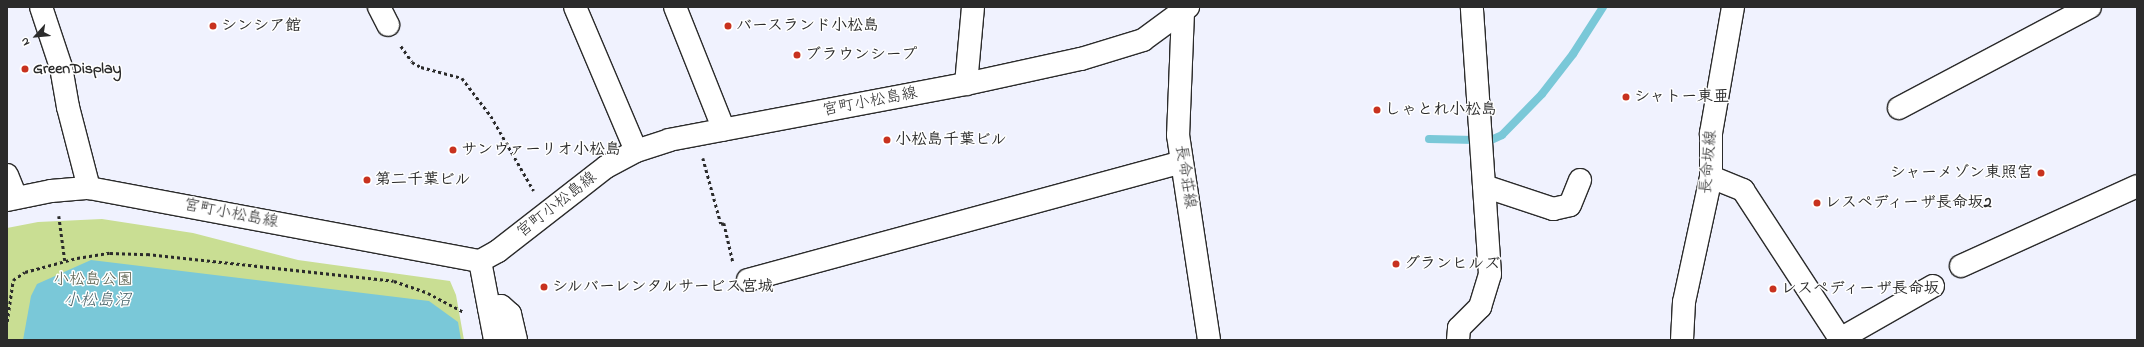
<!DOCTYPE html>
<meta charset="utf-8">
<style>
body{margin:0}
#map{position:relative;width:2144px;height:347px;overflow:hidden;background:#f0f2fe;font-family:"Indie Flower","Klee One",sans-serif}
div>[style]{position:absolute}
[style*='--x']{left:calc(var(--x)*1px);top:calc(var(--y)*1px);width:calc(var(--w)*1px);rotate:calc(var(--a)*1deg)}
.green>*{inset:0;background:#c9de93}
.water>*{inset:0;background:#7ac8d8}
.stream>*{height:8px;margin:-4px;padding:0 4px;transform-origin:4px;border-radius:4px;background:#7ac8d8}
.path>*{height:2.5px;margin-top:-1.25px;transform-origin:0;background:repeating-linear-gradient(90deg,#2b2b2b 0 3px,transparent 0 6px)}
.roads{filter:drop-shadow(1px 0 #2b2b2b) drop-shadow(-1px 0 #2b2b2b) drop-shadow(0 1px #2b2b2b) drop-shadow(0 -1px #2b2b2b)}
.minor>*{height:22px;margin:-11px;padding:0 11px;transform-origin:11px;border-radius:11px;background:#fff}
.dots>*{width:11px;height:11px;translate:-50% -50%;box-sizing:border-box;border:2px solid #fff;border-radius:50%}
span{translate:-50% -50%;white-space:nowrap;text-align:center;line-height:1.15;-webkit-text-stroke:3px #fff;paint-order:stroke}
.poi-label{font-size:16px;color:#2b2b2b;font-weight:700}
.left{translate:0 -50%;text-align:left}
.right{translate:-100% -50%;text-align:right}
.street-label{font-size:16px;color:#2b2b2b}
.park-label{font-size:16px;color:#525845}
.water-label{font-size:17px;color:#476268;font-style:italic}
.frame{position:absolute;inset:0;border:8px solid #2b2b2b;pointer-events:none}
.north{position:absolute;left:16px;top:16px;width:40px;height:40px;-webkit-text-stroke:3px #fff;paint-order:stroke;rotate:243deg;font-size:11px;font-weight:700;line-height:16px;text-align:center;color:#2b2b2b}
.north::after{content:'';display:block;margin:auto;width:14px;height:18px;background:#2b2b2b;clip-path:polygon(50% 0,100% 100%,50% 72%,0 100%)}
</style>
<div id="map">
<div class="green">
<i style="clip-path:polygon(102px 219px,193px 233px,298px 260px,450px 281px,456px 295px,464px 340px,7px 340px,7px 228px,38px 222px)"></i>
</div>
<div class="water">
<i style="clip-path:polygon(91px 260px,429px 301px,458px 322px,461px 340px,23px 340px,31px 296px,37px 284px)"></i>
</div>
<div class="stream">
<i style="--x:1429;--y:139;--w:46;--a:1.2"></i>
<i style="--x:1491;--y:140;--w:12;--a:-24"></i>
<i style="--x:1502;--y:135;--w:57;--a:-45.7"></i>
<i style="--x:1542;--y:94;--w:51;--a:-52.2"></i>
<i style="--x:1573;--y:54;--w:56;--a:-57.4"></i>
</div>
<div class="path">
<i style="--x:401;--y:46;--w:19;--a:55"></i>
<i style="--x:412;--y:62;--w:10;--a:29"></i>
<i style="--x:421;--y:67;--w:42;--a:15"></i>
<i style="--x:462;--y:78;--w:48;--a:52.7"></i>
<i style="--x:491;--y:116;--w:86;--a:60.2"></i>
<i style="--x:703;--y:158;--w:68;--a:74.7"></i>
<i style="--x:721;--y:224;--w:3;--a:-18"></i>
<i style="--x:724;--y:223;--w:39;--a:77"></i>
<i style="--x:59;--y:216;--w:45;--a:82.4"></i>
<i style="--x:7;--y:322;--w:42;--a:-81.9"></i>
<i style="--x:13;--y:280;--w:14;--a:-34"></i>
<i style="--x:25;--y:272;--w:54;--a:-15.1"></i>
<i style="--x:77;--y:258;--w:33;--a:-9"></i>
<i style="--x:110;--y:253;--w:37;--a:2"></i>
<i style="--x:147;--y:254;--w:248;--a:6.2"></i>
<i style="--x:394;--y:281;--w:36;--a:19"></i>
<i style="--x:428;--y:293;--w:40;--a:28"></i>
</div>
<div class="roads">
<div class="minor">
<i style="--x:41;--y:7;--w:63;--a:71.6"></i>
<i style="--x:61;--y:67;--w:41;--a:80.1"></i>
<i style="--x:68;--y:107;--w:84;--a:75.5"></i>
<i style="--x:379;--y:7;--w:20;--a:63"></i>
<i style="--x:575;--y:7;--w:156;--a:67"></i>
<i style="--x:675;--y:7;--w:132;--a:68.3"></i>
<i style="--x:1183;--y:12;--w:123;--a:92.3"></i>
<i style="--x:1178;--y:135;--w:207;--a:81.4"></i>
<i style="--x:966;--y:84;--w:77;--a:-84.8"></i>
<i style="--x:1899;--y:108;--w:216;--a:-27.9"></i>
<i style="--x:7;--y:175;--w:24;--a:68"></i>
<i style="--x:1711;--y:177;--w:35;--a:22"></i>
<i style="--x:1743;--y:190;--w:178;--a:56.9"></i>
<i style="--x:1840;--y:339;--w:107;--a:-29.7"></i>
<i style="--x:1484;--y:186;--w:73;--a:18.4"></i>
<i style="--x:1553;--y:209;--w:17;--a:-13"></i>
<i style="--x:1570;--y:205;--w:27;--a:-68"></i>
<i style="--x:7;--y:200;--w:45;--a:-11.6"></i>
<i style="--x:51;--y:191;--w:38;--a:-5"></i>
<i style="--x:89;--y:188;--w:398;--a:10.6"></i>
<i style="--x:480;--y:261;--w:21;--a:-29"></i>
<i style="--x:498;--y:251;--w:137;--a:-37.9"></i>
<i style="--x:606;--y:167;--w:34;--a:-28"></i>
<i style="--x:636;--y:151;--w:35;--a:-18"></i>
<i style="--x:669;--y:140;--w:302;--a:-10.7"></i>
<i style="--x:966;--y:84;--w:118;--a:-12.3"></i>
<i style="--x:1081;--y:59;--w:65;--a:-17"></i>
<i style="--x:1143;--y:40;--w:56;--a:-36.3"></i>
<i style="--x:480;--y:261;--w:80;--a:79.2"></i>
<i style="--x:1961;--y:266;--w:193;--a:-24.4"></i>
<i style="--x:748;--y:280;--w:449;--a:-15.2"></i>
<i style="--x:489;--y:308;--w:12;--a:-9"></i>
<i style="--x:501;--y:306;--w:12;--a:42"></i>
<i style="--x:510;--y:314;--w:27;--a:77"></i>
<i style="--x:1458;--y:340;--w:12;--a:-85"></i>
<i style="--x:1459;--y:328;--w:30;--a:-45"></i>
<i style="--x:1480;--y:307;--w:34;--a:-73"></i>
<i style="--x:1490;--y:274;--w:268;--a:-93.9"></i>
<i style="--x:1682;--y:340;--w:38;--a:-87"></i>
<i style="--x:1684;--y:302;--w:128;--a:-77.8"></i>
<i style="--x:1711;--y:177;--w:44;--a:-90"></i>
<i style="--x:1711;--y:133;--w:128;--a:-80.1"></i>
</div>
</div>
<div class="dots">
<i style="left:213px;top:26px;background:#c8321e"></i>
<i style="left:728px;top:26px;background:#c8321e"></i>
<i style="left:797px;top:55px;background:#c8321e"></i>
<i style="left:25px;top:69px;background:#c8321e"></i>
<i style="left:1626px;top:97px;background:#c8321e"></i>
<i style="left:1377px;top:110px;background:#c8321e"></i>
<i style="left:887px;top:140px;background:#c8321e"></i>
<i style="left:453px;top:150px;background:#c8321e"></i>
<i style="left:2041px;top:173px;background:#c8321e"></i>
<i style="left:367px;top:180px;background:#c8321e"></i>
<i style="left:1817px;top:203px;background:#c8321e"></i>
<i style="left:1396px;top:264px;background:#c8321e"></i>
<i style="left:544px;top:287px;background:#c8321e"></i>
<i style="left:1773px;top:289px;background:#c8321e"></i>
</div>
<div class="poi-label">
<span class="left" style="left:221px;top:26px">シンシア館</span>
<span class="left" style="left:736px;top:26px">バースランド小松島</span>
<span class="left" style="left:805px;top:55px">ブラウンシープ</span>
<span class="left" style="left:33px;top:69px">GreenDisplay</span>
<span class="left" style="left:1634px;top:97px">シャトー東亜</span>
<span class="left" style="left:1385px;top:110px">しゃとれ小松島</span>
<span class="left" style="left:895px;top:140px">小松島千葉ビル</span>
<span class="left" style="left:461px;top:150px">サンヴァーリオ小松島</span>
<span class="right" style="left:2033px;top:173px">シャーメゾン東照宮</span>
<span class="left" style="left:375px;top:180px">第二千葉ビル</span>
<span class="left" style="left:1825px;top:203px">レスペディーザ長命坂2</span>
<span class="left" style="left:1404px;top:264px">グランヒルズ</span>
<span class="left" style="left:552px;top:287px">シルバーレンタルサービス宮城</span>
<span class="left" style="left:1781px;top:289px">レスペディーザ長命坂</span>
</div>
<div class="street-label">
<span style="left:870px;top:102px;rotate:-11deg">宮町小松島線</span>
<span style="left:1709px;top:162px;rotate:-85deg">長命坂線</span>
<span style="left:1185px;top:177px;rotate:81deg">長命荘線</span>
<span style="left:557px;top:205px;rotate:-38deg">宮町小松島線</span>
<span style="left:231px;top:214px;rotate:11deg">宮町小松島線</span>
</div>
<div class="park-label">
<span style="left:93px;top:280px">小松島公園</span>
</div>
<div class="water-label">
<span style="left:97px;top:301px">小松島沼</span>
</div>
<div class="frame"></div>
<div class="north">N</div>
</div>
